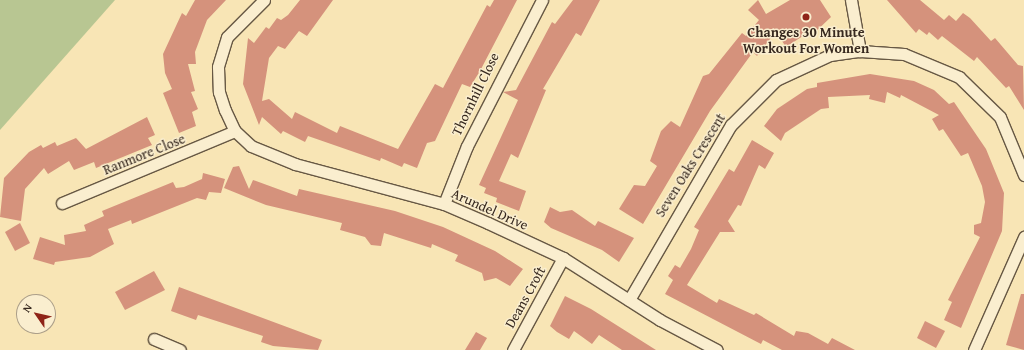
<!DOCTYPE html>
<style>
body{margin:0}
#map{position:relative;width:1024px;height:350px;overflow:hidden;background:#f8e5b5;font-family:"Gentium Book Plus",serif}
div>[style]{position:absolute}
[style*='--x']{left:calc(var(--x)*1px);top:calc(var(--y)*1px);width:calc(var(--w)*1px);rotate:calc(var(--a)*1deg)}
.green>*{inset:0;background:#b8c692}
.building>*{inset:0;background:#d5927c}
.roads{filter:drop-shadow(1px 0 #675844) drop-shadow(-1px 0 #675844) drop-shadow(0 1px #675844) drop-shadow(0 -1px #675844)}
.minor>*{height:11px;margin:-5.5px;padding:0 5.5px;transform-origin:5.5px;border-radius:5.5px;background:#faeecf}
.dots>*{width:11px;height:11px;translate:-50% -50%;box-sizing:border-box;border:2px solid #faeecf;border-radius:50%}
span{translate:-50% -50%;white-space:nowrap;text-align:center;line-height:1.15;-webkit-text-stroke:3px #faeecf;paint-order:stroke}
.poi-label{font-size:14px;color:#37291f;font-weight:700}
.street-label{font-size:14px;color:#37291f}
.north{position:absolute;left:16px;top:294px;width:40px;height:40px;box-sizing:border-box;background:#faeecf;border:1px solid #ac9f89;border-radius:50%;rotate:304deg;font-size:11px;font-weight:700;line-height:16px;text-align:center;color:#37291f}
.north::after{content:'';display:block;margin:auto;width:14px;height:18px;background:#8f2418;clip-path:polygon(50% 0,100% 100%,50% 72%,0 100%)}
</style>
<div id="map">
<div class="green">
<i style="clip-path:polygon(0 0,115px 0,0 130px)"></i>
</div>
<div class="building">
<i style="clip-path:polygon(195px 0,226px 0,207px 20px,195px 52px,196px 64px,188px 64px,195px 91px,191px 92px,198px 109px,192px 112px,196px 126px,179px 133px,163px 93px,172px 89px,165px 73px,163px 54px,182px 13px,186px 16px)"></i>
<i style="clip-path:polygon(300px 0,333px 0,307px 36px,299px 31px,285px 49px,278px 46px,269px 58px,262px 101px,269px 99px,292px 119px,295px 112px,337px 133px,340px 126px,398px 149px,435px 84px,443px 88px,487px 5px,490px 7px,494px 0,517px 0,480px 71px,470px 87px,462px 84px,435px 141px,427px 143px,417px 168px,404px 163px,402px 167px,381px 158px,380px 161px,308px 136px,305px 142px,283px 131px,281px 134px,262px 117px,259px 125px,243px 84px,248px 38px,254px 43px,266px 27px,269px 29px,277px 18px,281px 20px,288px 15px)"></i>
<i style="clip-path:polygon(573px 0,600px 0,581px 36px,576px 33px,543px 89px,546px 90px,518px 158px,511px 154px,499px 181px,526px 191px,519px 211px,496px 202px,497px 198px,484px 193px,486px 188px,479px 185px,518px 100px,503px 92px,516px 90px,552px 22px,555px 24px)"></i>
<i style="clip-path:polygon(758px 0,766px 14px,790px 0,820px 0,831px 17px,811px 36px,809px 32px,786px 47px,778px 35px,773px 35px,757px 56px,753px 52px,710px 111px,643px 224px,619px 209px,634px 185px,645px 186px,657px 166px,650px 161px,661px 131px,671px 121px,680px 127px,703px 76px,709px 74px,742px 33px,746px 36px,759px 20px,748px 10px)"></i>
<i style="clip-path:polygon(887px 0,920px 0,944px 20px,949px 15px,956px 21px,963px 13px,970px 18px,991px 41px,995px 38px,1018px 65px,1023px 66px,1024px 110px,1009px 86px,1006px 88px,977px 57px,974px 61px,942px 36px,938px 40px,929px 32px,927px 35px,919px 29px,916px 33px)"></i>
<i style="clip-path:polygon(870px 74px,914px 81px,934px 90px,949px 104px,954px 102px,986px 149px,1004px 193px,1002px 231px,961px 328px,944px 320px,952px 302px,948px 300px,980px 237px,974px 234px,974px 225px,981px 223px,985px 202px,982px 186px,968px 153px,961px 156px,943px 129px,939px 131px,932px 119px,939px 115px,901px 95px,900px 98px,887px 92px,885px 103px,869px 99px,870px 95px,828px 97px,829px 108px,821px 109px,785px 133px,781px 141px,764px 126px,777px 109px,807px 89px,817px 87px,817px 83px)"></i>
<i style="clip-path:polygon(147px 117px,155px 135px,148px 138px,152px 145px,96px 168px,94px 162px,74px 170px,69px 161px,48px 174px,44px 168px,25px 189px,21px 221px,0 217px,4px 178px,29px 152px,41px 145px,43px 148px,55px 142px,57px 146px,76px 138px,86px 149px)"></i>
<i style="clip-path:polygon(752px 140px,774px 153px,765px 169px,759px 165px,741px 206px,738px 205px,728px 221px,735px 232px,720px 232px,687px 285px,717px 303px,719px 299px,754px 315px,756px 313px,794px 336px,796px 331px,808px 333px,828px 344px,832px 338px,855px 350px,782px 350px,763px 340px,761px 344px,665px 294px,673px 280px,668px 276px,675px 265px,680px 268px,691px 249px,699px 230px,694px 227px,729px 169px,734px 172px)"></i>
<i style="clip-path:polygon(239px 166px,249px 189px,253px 180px,297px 196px,299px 189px,395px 211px,443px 227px,495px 251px,523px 269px,510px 286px,496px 278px,484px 281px,482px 273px,455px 261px,458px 255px,432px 244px,431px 248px,384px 233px,381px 246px,371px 245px,365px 237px,340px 230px,342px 223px,266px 205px,224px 188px,233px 167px)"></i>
<i style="clip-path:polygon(203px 173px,225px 179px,221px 193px,209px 192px,206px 200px,197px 198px,132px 224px,131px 220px,108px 229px,114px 244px,90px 257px,55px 262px,54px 265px,33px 259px,40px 237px,65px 245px,64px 235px,86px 231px,84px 225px,104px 216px,102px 211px,173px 182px,176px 188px,184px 187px,202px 179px)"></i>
<i style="clip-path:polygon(550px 207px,560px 212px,572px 210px,595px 226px,598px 221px,634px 238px,619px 262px,602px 250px,551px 228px,544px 222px)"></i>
<i style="clip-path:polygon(20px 223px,30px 243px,15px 251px,5px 232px)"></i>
<i style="clip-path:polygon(154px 271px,165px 290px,125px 310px,115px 292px)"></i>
<i style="clip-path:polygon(179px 287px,322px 340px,318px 350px,273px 346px,261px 342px,263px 336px,198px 315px,196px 320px,171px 311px)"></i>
<i style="clip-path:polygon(1021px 294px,1024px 294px,1024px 350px,1006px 345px)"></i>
<i style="clip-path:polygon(565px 296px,591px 309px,656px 350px,622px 350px,599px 335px,592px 344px,574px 331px,569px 339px,557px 332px,550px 326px)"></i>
<i style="clip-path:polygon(925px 321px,945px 331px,936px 348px,917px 338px)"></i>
<i style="clip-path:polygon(476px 332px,487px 338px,480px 350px,465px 350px)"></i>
</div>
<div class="roads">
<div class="minor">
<i style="--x:264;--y:0;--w:52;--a:135"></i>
<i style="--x:227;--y:37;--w:31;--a:107"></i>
<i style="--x:218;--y:67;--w:25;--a:88"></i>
<i style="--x:219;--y:92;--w:19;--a:72"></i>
<i style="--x:225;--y:110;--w:23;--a:65"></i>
<i style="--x:235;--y:131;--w:22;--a:43"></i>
<i style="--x:251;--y:146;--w:48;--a:22.2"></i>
<i style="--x:295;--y:164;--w:154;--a:15"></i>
<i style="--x:444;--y:204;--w:48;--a:23.4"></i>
<i style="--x:488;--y:223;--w:83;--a:25"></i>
<i style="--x:563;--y:258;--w:115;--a:32.6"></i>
<i style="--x:660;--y:320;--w:64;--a:27.8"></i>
<i style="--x:851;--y:0;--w:52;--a:80"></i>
<i style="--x:62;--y:203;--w:187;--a:-22.6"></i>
<i style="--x:444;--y:204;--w:62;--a:-68.4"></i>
<i style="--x:467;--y:146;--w:164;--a:-62.8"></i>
<i style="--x:629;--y:300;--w:203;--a:-59.8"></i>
<i style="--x:731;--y:125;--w:64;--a:-45"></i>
<i style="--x:776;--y:80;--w:60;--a:-24.8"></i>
<i style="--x:830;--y:55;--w:30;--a:-8"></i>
<i style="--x:860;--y:51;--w:44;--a:3.9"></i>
<i style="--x:904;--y:54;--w:60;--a:22.7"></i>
<i style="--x:959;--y:77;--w:57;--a:44.3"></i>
<i style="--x:1000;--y:117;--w:63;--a:67.5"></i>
<i style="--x:154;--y:339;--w:28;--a:23"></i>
<i style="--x:513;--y:350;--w:105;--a:-61.5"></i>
<i style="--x:974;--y:350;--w:124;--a:-66.1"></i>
</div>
</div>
<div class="dots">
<i style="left:806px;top:17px;background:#8f2418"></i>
</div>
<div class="poi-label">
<span style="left:806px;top:40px">Changes 30 Minute<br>Workout For Women</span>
</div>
<div class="street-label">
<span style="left:475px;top:94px;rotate:-64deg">Thornhill Close</span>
<span style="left:144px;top:154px;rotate:-22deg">Ranmore Close</span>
<span style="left:690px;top:165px;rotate:-58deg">Seven Oaks Crescent</span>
<span style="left:490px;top:209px;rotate:24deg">Arundel Drive</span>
<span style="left:525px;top:297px;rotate:-61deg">Deans Croft</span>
</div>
<div class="north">N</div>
</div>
